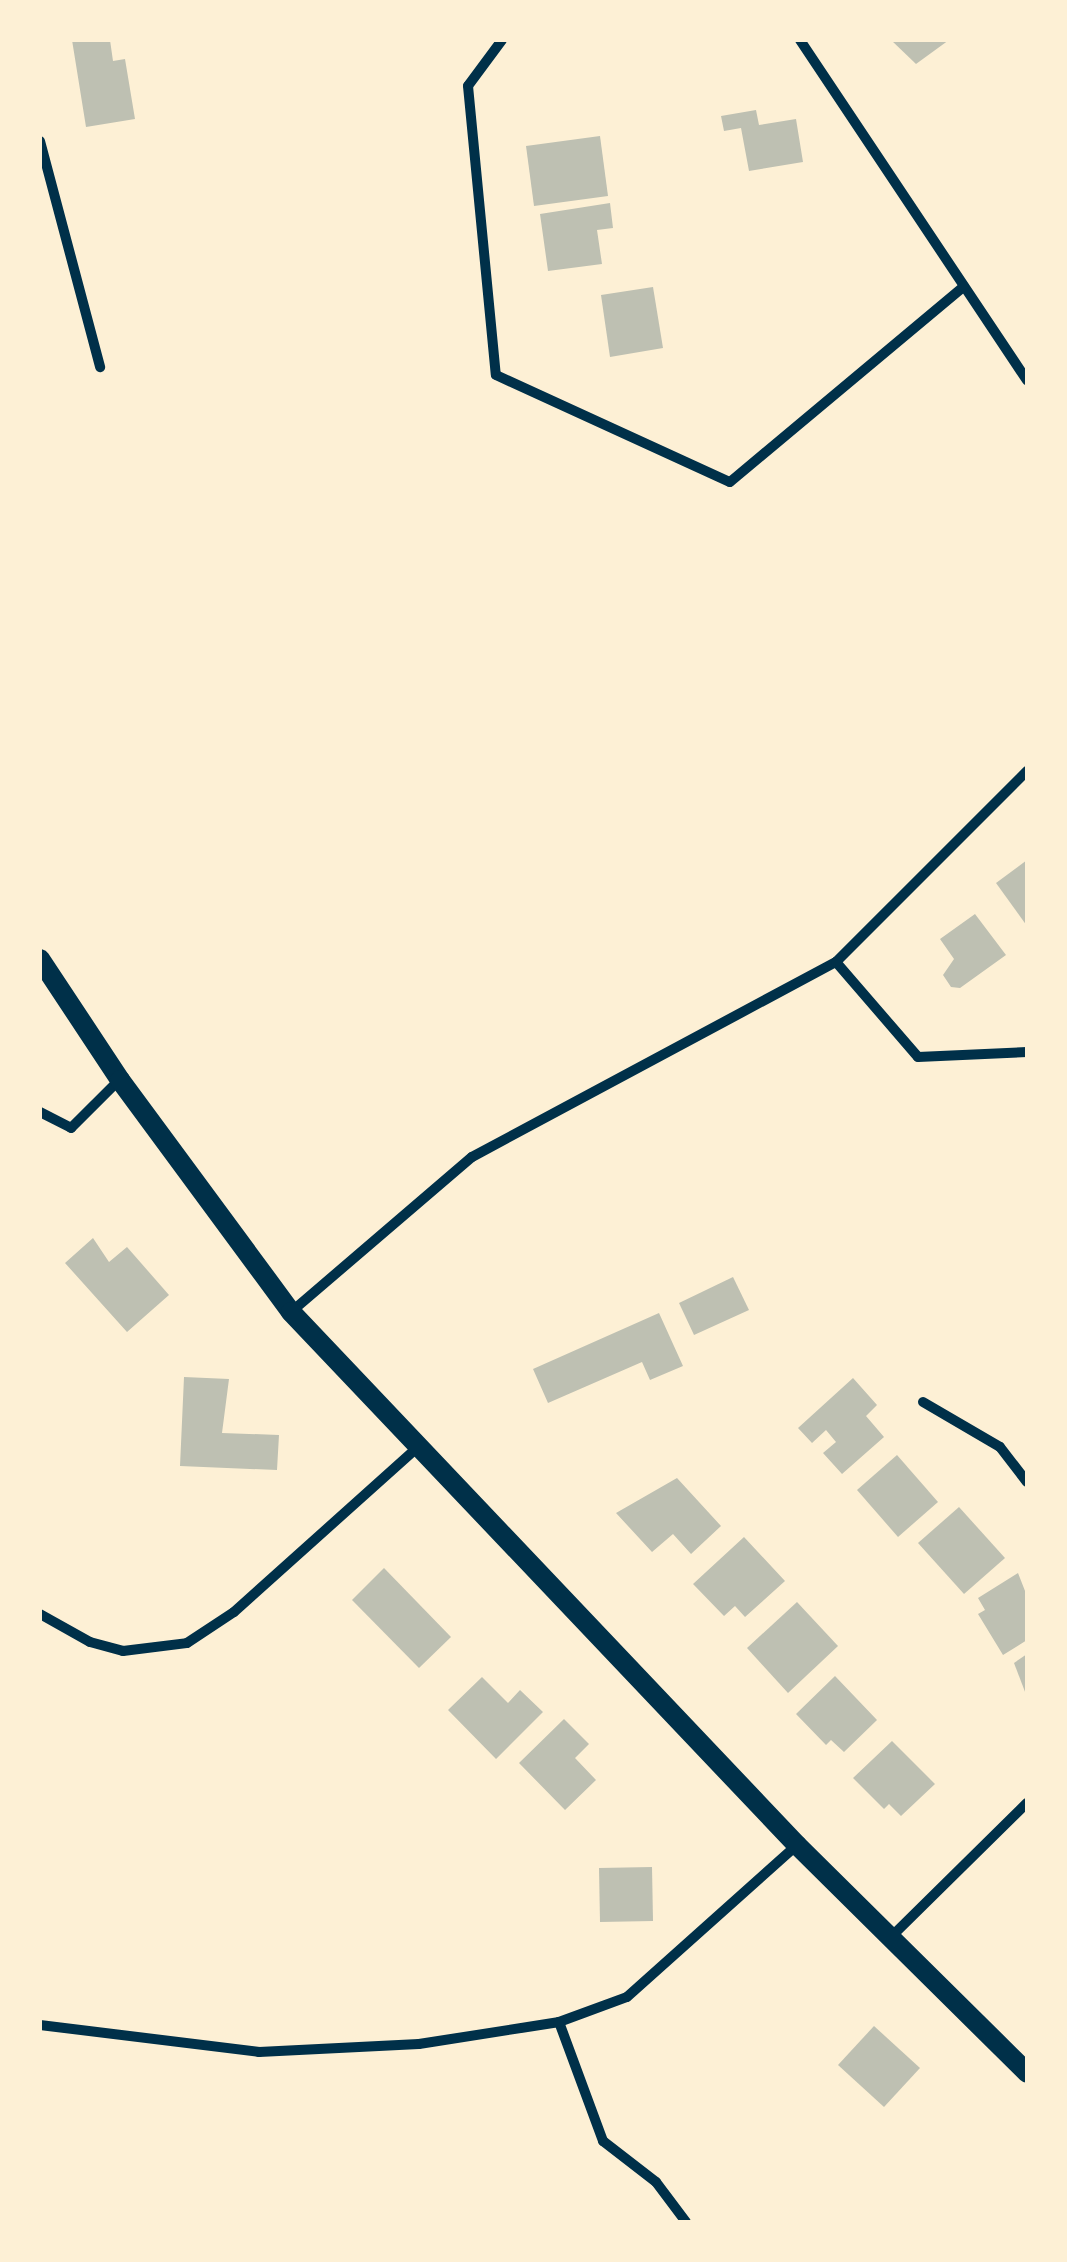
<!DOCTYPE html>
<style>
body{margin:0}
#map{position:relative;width:1067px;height:2262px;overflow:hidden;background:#fdf0d5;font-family:"Times New Roman",serif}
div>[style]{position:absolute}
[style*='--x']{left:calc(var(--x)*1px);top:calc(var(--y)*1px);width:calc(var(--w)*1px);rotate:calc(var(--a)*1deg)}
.building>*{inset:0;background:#bec0b2}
.minor>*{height:10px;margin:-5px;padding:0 5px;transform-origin:5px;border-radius:5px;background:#003049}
.secondary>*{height:20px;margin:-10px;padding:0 10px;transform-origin:10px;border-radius:10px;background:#003049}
span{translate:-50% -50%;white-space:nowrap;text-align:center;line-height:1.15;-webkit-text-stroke:10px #fdf0d5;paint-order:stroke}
.frame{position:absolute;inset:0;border:42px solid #fdf0d5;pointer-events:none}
</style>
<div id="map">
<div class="building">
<i style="clip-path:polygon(72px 40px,110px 40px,113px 61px,125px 59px,135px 119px,86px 127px)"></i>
<i style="clip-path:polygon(891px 40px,949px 40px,916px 64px)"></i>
<i style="clip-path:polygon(756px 110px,759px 125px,796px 119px,803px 162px,749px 171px,741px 128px,724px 131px,721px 116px)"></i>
<i style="clip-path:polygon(600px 136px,608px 196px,534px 206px,526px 146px)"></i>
<i style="clip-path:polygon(610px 203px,613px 228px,597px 230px,602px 264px,548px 271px,540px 214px)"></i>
<i style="clip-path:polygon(653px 287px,663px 348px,610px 357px,601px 295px)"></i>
<i style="clip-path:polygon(1027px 860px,1027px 926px,996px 883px)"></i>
<i style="clip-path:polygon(975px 914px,1006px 955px,960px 988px,951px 987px,943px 975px,954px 959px,940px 939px)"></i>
<i style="clip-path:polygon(93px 1238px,109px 1262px,127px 1247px,169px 1295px,127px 1332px,65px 1263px)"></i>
<i style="clip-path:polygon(733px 1277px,749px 1310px,694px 1335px,679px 1303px)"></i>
<i style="clip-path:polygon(659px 1313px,683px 1366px,650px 1380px,642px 1362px,548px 1403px,533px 1369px)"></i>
<i style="clip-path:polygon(184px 1377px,229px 1379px,222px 1433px,279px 1435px,277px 1470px,180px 1466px)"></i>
<i style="clip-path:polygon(853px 1378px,877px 1405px,866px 1416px,884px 1437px,842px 1474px,823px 1453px,836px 1442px,826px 1430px,812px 1443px,798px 1428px)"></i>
<i style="clip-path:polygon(897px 1455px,938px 1502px,898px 1537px,857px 1490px)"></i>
<i style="clip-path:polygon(677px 1478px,721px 1526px,691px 1554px,673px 1534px,652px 1552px,616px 1513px)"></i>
<i style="clip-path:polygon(959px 1507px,1005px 1558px,964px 1594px,918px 1543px)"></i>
<i style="clip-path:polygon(744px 1537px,785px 1581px,745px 1617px,735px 1606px,724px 1616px,693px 1584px)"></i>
<i style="clip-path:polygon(384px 1568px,451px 1637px,419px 1668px,352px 1600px)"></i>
<i style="clip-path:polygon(1018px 1573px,1027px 1596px,1027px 1640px,1003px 1655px,978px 1614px,985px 1610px,978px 1598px)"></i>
<i style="clip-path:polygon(797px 1602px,838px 1646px,788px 1693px,747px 1648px)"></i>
<i style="clip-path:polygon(1027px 1654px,1027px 1697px,1014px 1663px)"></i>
<i style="clip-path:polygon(835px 1676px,877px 1720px,844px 1752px,831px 1740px,826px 1745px,796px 1714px)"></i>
<i style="clip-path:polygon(482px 1677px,508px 1703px,520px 1690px,543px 1712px,496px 1759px,448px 1710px)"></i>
<i style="clip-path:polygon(564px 1719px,589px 1744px,575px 1758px,596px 1780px,565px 1810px,519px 1763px)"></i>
<i style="clip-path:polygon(892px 1741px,935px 1784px,901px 1816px,889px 1804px,884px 1809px,853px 1778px)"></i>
<i style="clip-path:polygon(652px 1867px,653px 1921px,600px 1922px,599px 1868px)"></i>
<i style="clip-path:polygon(874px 2026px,920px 2068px,884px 2107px,838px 2065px)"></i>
</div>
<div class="minor">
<i style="--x:502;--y:40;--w:57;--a:126.5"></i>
<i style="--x:468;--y:86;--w:290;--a:84.5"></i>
<i style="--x:496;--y:375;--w:257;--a:24.6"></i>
<i style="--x:730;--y:482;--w:305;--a:-39.9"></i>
<i style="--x:800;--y:40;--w:409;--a:56.3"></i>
<i style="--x:40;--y:141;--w:234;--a:75.1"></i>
<i style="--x:836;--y:962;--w:125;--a:49.2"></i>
<i style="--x:918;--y:1057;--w:109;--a:-2.6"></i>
<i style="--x:40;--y:1112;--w:35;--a:27"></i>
<i style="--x:71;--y:1128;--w:68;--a:-45"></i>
<i style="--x:291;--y:1312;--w:238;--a:-40.6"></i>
<i style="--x:472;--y:1157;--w:413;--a:-28.2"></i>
<i style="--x:836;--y:962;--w:270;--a:-45"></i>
<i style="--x:923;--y:1402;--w:89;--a:30.3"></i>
<i style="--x:1000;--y:1447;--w:44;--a:52.4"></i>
<i style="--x:40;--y:1614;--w:57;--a:29.2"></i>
<i style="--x:90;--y:1642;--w:34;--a:15"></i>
<i style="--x:123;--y:1651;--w:64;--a:-7.1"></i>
<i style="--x:187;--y:1643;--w:56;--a:-33.4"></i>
<i style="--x:234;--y:1612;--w:246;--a:-41.9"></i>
<i style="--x:891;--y:1937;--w:191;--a:-44.6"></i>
<i style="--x:559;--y:2022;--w:127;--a:69.7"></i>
<i style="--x:603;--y:2141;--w:67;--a:37.7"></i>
<i style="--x:656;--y:2182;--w:50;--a:53.1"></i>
<i style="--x:40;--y:2025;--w:221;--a:7"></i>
<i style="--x:259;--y:2052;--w:160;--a:-2.9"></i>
<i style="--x:419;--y:2044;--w:142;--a:-8.9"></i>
<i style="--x:559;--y:2022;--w:72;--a:-20.2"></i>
<i style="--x:627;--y:1997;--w:228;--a:-41.8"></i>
</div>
<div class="secondary">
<i style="--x:40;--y:959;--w:145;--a:56.5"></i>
<i style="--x:120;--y:1080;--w:288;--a:53.6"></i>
<i style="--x:291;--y:1312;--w:735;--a:46.49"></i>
<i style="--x:797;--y:1845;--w:324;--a:44.7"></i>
</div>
<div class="frame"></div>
</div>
